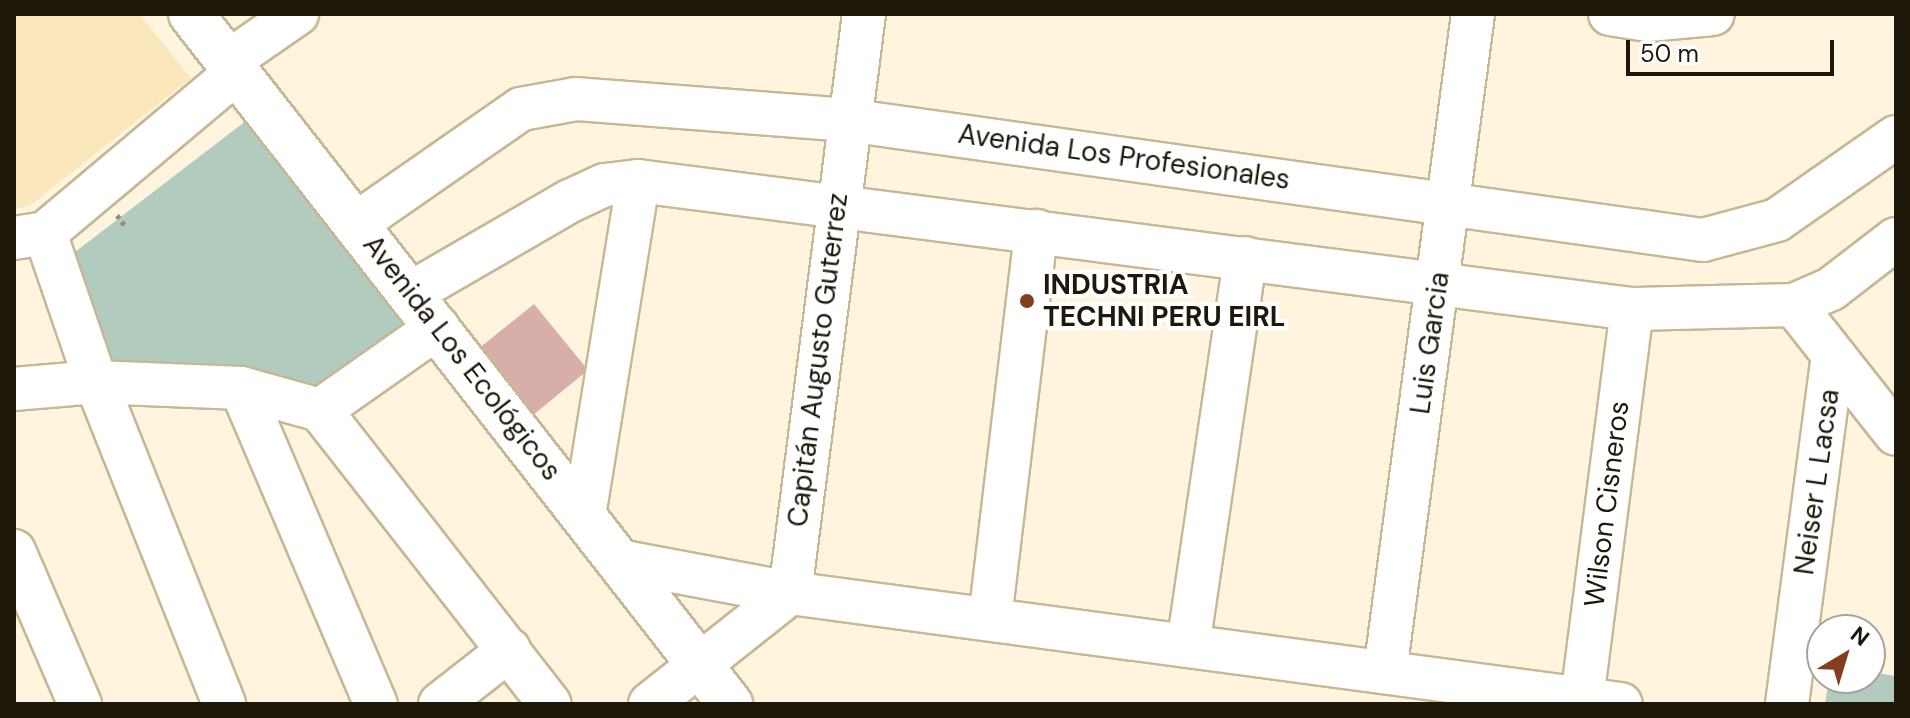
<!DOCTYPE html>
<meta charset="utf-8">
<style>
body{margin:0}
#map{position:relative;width:1910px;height:718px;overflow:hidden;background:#fff5df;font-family:"DM Sans",sans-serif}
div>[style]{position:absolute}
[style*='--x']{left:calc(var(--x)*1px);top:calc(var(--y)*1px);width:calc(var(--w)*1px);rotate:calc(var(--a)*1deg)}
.built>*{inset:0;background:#fbe7bc}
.green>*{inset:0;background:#b1cbbe}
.building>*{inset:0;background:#d8aea8}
.path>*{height:5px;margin-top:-2.5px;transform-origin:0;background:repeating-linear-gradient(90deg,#978e7d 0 4px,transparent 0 8px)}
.roads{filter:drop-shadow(2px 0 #c7b795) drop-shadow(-2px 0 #c7b795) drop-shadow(0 2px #c7b795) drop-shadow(0 -2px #c7b795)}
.minor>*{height:42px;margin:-21px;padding:0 21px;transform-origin:21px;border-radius:21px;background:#fff}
.major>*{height:44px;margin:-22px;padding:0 22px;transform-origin:22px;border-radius:22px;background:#fff}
.dots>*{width:22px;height:22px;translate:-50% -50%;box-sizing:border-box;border:4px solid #fff;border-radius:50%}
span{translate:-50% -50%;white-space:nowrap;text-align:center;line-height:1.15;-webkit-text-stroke:8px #fff;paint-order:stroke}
.street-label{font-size:28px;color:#1e180b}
.poi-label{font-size:28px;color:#1e180b;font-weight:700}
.left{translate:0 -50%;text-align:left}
.frame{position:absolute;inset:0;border:16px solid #1e180b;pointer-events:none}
.north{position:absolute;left:1806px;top:614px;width:80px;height:80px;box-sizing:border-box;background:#fff;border:2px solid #a5a39d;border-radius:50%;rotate:38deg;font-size:22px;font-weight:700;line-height:32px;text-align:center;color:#1e180b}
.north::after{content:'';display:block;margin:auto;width:28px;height:36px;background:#853e1d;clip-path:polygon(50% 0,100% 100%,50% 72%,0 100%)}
.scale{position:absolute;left:1626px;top:40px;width:208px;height:36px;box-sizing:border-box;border:4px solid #1e180b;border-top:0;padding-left:10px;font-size:24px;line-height:28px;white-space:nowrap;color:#1e180b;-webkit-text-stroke:6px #fff;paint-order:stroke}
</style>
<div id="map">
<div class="built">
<i style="clip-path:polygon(14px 14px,139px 14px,191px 78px,31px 205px,14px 209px)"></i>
</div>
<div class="green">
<i style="clip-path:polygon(251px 117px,421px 332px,345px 388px,289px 391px,112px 369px,75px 252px)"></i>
<i style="clip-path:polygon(1870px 672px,1896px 676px,1896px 704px,1825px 704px,1829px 678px,1870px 678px)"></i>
</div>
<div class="building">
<i style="clip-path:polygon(534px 304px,588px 370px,532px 416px,478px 349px)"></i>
</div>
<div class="path">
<i style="--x:117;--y:215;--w:15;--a:53"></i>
</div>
<div class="roads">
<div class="minor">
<i style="--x:1610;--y:14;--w:38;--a:9"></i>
<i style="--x:1648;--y:20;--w:65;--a:-5.3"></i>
<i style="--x:229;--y:61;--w:83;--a:-34.7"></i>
<i style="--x:357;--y:223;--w:200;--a:-34.8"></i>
<i style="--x:521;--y:109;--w:56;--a:-10.3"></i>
<i style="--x:576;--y:99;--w:272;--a:4.4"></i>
<i style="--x:847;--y:120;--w:864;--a:7.98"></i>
<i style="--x:1703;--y:240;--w:77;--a:-15.1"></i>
<i style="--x:1777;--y:220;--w:145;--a:-34.9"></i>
<i style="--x:45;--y:233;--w:157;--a:71.1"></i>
<i style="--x:96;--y:382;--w:347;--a:68.3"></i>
<i style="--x:14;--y:238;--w:31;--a:-9"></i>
<i style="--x:45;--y:233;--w:251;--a:-40"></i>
<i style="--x:411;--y:293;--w:184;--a:-30.1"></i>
<i style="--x:570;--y:201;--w:38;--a:-25"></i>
<i style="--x:605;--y:185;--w:33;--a:-7"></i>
<i style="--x:638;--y:181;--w:1002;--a:7.34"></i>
<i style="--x:1632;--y:309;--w:162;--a:-1.4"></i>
<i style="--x:1794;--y:305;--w:40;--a:-23.4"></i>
<i style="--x:1831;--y:289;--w:82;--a:-37.6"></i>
<i style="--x:1794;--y:305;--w:164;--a:51.7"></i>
<i style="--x:241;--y:388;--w:344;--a:66.9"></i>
<i style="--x:14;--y:389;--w:82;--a:-4.9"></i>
<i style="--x:96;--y:382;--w:145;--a:2.4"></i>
<i style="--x:241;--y:388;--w:82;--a:15.6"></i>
<i style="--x:320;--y:410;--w:373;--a:52"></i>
<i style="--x:320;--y:410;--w:144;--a:-35.1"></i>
<i style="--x:584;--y:516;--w:339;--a:-80.8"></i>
<i style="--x:14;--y:551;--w:167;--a:66.7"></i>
<i style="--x:619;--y:561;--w:174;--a:10.6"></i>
<i style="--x:790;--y:593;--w:838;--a:7.61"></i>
<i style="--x:990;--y:619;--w:391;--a:-83.2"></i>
<i style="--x:1188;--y:646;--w:392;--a:-81.6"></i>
<i style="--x:1385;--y:672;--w:664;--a:-82.38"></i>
<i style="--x:1582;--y:699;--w:393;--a:-82.7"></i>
<i style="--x:440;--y:704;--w:88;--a:-38"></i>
<i style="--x:650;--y:704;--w:179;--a:-38.4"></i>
<i style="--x:790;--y:593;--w:584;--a:-82.72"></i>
<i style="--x:1787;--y:704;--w:352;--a:-82.5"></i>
</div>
<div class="major">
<i style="--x:191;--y:14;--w:876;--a:52"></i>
</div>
</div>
<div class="dots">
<i style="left:1027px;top:301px;background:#853e1d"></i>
</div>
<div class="street-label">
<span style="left:1124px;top:157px;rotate:8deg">Avenida Los Profesionales</span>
<span style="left:1430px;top:343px;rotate:-82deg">Luis Garcia</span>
<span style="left:462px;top:358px;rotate:52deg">Avenida Los Ecológicos</span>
<span style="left:818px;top:360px;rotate:-83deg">Capitán Augusto Guterrez</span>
<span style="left:1817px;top:482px;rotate:-82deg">Neiser L Lacsa</span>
<span style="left:1607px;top:504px;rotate:-83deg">Wilson Cisneros</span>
</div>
<div class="poi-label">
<span class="left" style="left:1043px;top:301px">INDUSTRIA<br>TECHNI PERU EIRL</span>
</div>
<div class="frame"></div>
<div class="north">N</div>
<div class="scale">50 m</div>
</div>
